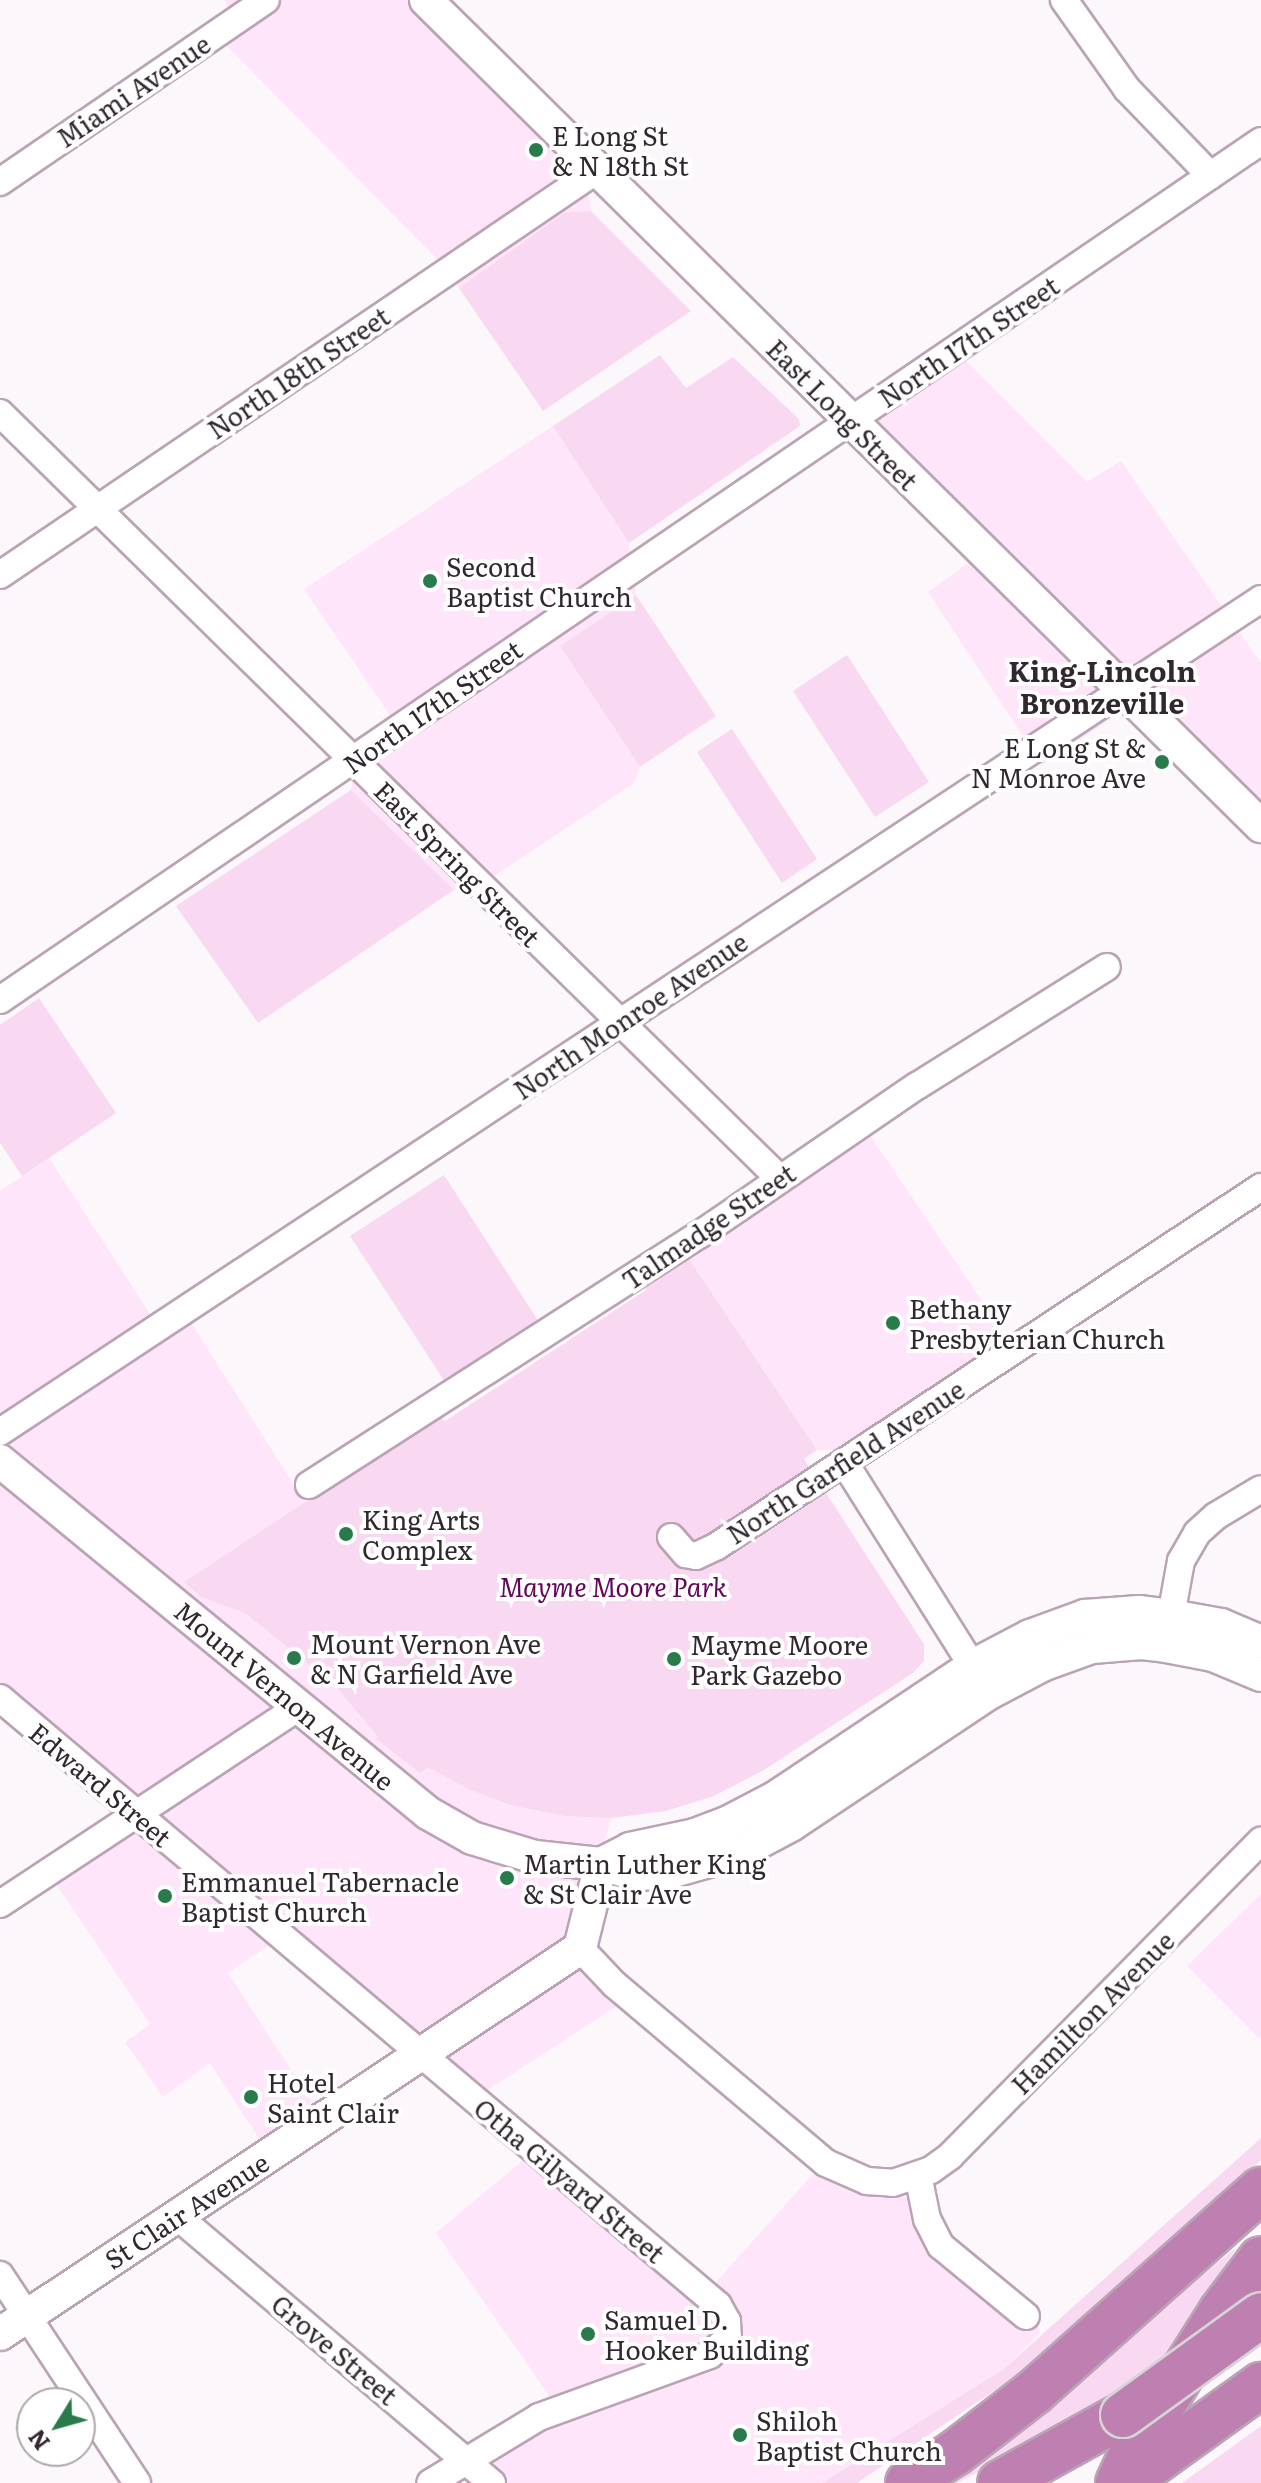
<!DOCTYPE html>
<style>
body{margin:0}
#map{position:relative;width:1261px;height:2483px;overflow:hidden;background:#fcf7fb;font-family:Literata,serif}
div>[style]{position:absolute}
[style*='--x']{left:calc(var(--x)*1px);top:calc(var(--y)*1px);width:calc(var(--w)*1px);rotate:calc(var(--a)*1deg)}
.built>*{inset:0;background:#ffe5f9}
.green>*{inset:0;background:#f9d9f1}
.roads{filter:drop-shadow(2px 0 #bba3b6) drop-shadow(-2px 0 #bba3b6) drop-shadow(0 2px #bba3b6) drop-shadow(0 -2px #bba3b6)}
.minor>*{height:26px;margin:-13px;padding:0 13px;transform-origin:13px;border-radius:13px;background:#fff}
.tertiary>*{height:32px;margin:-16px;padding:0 16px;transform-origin:16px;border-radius:16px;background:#fff}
.motorway>*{height:44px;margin:-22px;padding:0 22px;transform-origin:22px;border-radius:22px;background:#bd80b1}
.bridges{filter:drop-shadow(2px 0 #d6d4d5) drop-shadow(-2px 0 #d6d4d5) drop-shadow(0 2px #d6d4d5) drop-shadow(0 -2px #d6d4d5)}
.motorway-bridge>*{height:44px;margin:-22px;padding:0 22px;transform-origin:22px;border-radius:22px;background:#bd80b1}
.dots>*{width:22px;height:22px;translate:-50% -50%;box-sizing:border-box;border:4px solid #fff;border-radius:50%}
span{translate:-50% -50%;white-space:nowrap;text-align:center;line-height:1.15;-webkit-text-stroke:8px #fff;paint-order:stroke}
.street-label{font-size:26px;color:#31282f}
.poi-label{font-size:26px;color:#31282f}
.left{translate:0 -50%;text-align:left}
.right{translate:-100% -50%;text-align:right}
.park-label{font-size:26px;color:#630559;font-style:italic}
.neighbourhood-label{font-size:28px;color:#31282f;font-weight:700}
.north{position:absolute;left:16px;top:2387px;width:80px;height:80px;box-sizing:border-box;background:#fff;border:2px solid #ada9ac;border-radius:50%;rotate:233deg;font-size:22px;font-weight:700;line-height:32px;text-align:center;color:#31282f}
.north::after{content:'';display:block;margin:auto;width:28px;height:36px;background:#2a7b4b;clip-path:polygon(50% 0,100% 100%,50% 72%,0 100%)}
</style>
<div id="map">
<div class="built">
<i style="clip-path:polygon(224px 0,419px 0,586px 172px,591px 211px,564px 214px,459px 288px,442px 264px,215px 34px,236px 19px)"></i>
<i style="clip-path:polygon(955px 350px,1087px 482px,1121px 461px,1261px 663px,1261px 843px,1121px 712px,1042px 765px,928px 592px,981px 554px,846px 426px)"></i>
<i style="clip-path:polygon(553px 426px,629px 543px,636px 595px,560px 646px,640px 767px,634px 783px,479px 886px,454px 890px,351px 790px,356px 757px,398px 727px,304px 589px)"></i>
<i style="clip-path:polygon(861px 1122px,1014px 1348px,862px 1450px,817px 1450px,685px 1253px)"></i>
<i style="clip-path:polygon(49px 1158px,156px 1323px,181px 1307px,305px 1502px,184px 1582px,201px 1597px,245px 1613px,338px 1689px,379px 1737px,468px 1789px,509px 1805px,564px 1816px,611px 1818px,575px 1950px,626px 2000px,474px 2099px,278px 1939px,228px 1973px,324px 2120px,269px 2154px,210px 2063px,163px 2097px,125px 2042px,150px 2024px,46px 1869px,130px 1812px,0 1701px,0 1191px)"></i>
<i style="clip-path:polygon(1261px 1894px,1261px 2040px,1187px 1966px)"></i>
<i style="clip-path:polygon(534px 2151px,709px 2290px,821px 2165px,905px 2197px,969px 2256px,1034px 2308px,1040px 2333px,1005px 2368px,822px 2483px,495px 2483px,467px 2458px,559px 2410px,436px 2233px)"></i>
</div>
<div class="green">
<i style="clip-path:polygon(591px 211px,691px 311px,543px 411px,459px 288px,564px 213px)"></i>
<i style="clip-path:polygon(660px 355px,686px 388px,733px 357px,799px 419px,800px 426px,629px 543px,553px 426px)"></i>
<i style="clip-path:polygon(636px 595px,716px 716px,640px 767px,560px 646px)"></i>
<i style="clip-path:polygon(847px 655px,929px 782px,875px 817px,793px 691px)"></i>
<i style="clip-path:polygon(732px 729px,817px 859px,782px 883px,697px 752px)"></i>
<i style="clip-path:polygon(351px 790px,454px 890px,258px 1023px,176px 906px)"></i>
<i style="clip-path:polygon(39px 998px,116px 1113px,22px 1176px,0 1143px,0 1025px)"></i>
<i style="clip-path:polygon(444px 1175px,539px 1322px,445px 1382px,350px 1236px)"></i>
<i style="clip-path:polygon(685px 1253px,817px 1450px,804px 1459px,924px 1644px,924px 1661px,913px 1673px,764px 1770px,714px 1796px,666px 1811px,611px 1818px,564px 1816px,509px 1805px,468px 1789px,428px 1767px,420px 1773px,376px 1739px,378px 1737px,338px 1689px,245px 1613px,201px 1597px,184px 1582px,438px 1414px,445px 1421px,646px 1290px,642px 1282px)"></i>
<i style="clip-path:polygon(1261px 2138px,1261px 2160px,1086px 2317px,1010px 2380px,857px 2483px,822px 2483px,1005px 2368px)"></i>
<i style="clip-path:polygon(1237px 2247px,1167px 2356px,1127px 2386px,1009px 2456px,957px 2483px,942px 2483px)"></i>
<i style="clip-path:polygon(1261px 2426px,1261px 2483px,1182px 2483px,1254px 2431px)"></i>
</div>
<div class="roads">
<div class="minor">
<i style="--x:1064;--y:0;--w:109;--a:54.7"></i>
<i style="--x:1127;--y:89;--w:120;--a:46"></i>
<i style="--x:0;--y:182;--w:322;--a:-34.4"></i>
<i style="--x:0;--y:413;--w:1092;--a:44.48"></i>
<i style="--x:0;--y:575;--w:721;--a:-34.15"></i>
<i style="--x:0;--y:1000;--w:1526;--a:-34.26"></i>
<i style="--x:0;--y:1432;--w:1511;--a:-33.45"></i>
<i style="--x:844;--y:1462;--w:261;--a:57.8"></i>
<i style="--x:309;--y:1485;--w:463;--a:-32.7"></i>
<i style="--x:699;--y:1235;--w:264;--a:-34.4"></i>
<i style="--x:917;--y:1086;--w:224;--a:-32.1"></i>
<i style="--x:671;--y:1537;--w:23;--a:49"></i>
<i style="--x:686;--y:1554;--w:10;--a:11"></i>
<i style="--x:696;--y:1556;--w:23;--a:-25"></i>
<i style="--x:717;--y:1546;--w:652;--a:-33.42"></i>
<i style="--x:1171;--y:1616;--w:56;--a:-79.7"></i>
<i style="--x:1181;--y:1561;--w:32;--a:-60"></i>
<i style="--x:1197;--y:1533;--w:25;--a:-42"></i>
<i style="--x:1216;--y:1516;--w:52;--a:-31"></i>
<i style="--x:0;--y:1698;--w:940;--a:40.21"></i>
<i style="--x:718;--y:2305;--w:18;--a:61"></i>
<i style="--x:727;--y:2321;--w:17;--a:87"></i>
<i style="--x:728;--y:2338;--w:25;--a:137"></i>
<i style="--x:710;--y:2355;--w:182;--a:160.1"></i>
<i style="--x:539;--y:2417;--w:127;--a:148.8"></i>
<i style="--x:0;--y:1904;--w:359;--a:-33.4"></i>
<i style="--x:580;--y:1948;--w:50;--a:46.6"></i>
<i style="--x:614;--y:1984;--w:277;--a:40.2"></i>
<i style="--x:826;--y:2163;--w:45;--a:23.7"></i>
<i style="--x:867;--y:2181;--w:26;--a:4"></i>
<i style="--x:893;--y:2183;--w:40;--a:-18.9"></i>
<i style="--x:931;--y:2170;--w:24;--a:-36"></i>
<i style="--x:950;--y:2156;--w:443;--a:-45.4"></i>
<i style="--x:918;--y:2175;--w:45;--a:78.4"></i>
<i style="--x:927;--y:2219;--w:30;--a:63"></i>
<i style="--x:941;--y:2246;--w:110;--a:39.5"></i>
<i style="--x:177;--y:2216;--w:413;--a:40.3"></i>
<i style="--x:0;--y:2275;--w:249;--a:56.6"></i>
</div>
<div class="tertiary">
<i style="--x:426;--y:0;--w:1175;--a:44.69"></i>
<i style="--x:0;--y:1461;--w:554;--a:39.43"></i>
<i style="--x:428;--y:1813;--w:51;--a:29.6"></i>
<i style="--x:472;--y:1838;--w:66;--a:16.8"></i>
<i style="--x:535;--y:1857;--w:66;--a:6.1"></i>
<i style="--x:601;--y:1864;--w:36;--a:16"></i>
<i style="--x:636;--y:1874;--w:30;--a:-2"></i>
<i style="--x:666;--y:1873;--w:77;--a:-15.8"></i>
<i style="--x:740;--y:1852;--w:58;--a:-27.9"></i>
<i style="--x:791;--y:1825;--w:238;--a:-33.7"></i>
<i style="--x:989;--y:1693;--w:60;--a:-27.8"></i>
<i style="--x:1042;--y:1665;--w:53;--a:-19.8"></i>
<i style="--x:1092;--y:1647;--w:50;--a:-4.6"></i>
<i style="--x:1142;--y:1643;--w:24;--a:7"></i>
<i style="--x:1166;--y:1646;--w:48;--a:10.8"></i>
<i style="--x:1213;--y:1655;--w:52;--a:22.6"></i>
<i style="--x:601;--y:1864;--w:33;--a:-27"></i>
<i style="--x:630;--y:1849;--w:66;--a:-12.2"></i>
<i style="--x:695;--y:1835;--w:34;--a:-21"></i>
<i style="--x:727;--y:1823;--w:54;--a:-27.5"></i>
<i style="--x:775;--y:1798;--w:238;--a:-33.7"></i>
<i style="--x:973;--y:1666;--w:64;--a:-27.8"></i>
<i style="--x:1030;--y:1636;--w:59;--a:-20"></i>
<i style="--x:1085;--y:1616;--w:54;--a:-4.2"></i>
<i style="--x:1139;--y:1612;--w:32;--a:7"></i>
<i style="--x:1171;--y:1616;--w:51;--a:10.2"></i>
<i style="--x:1221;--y:1625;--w:43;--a:23"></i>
<i style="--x:0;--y:2334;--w:697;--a:-33.64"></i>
<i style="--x:580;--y:1948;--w:87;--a:-76"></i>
</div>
<div class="motorway">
<i style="--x:908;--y:2483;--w:56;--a:-32.6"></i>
<i style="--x:955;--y:2453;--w:100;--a:-37.7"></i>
<i style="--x:1034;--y:2392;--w:304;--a:-41.7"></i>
<i style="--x:1000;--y:2483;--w:141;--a:-28.9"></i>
<i style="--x:1118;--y:2483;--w:33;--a:-65"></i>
<i style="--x:1132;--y:2453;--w:167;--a:-57.7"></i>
<i style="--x:1221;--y:2312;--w:66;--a:-53"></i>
<i style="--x:1125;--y:2483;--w:168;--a:-35.8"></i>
</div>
</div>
<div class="bridges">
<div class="motorway-bridge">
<i style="--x:1123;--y:2415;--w:170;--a:-35.9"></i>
</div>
</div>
<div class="dots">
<i style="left:536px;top:150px;background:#2a7b4b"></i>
<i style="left:430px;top:581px;background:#2a7b4b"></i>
<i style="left:1162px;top:762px;background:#2a7b4b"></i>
<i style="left:893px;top:1323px;background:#2a7b4b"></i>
<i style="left:346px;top:1534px;background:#2a7b4b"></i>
<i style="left:294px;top:1658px;background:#2a7b4b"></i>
<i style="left:674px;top:1659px;background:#2a7b4b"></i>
<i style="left:507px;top:1878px;background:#2a7b4b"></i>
<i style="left:165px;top:1896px;background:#2a7b4b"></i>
<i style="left:251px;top:2097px;background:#2a7b4b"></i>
<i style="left:588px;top:2334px;background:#2a7b4b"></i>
<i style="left:740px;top:2435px;background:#2a7b4b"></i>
</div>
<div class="street-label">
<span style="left:133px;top:90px;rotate:-34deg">Miami Avenue</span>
<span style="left:968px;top:341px;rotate:-34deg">North 17th Street</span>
<span style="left:298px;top:372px;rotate:-34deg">North 18th Street</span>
<span style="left:843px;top:414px;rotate:45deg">East Long Street</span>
<span style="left:432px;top:706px;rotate:-35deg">North 17th Street</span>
<span style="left:458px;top:863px;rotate:45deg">East Spring Street</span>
<span style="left:630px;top:1015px;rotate:-34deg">North Monroe Avenue</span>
<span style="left:708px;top:1226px;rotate:-34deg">Talmadge Street</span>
<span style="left:845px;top:1461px;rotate:-33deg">North Garfield Avenue</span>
<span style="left:285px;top:1695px;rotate:40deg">Mount Vernon Avenue</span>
<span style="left:101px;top:1784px;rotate:40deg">Edward Street</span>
<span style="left:1092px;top:2012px;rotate:-45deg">Hamilton Avenue</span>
<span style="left:570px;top:2180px;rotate:40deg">Otha Gilyard Street</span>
<span style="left:186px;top:2210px;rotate:-33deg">St Clair Avenue</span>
<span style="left:335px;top:2349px;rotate:40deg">Grove Street</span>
</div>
<div class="poi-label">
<span class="left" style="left:552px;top:150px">E Long St<br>&amp; N 18th St</span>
<span class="left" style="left:446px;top:581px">Second<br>Baptist Church</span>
<span class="right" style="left:1146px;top:762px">E Long St &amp;<br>N Monroe Ave</span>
<span class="left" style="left:909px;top:1323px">Bethany<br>Presbyterian Church</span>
<span class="left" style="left:362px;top:1534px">King Arts<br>Complex</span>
<span class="left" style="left:310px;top:1658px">Mount Vernon Ave<br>&amp; N Garfield Ave</span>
<span class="left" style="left:690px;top:1659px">Mayme Moore<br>Park Gazebo</span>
<span class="left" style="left:523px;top:1878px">Martin Luther King<br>&amp; St Clair Ave</span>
<span class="left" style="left:181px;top:1896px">Emmanuel Tabernacle<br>Baptist Church</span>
<span class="left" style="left:267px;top:2097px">Hotel<br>Saint Clair</span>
<span class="left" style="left:604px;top:2334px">Samuel D.<br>Hooker Building</span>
<span class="left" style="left:756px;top:2435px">Shiloh<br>Baptist Church</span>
</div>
<div class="park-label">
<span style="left:613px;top:1586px">Mayme Moore Park</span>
</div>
<div class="neighbourhood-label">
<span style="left:1102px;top:686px">King-Lincoln<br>Bronzeville</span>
</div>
<div class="north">N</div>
</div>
